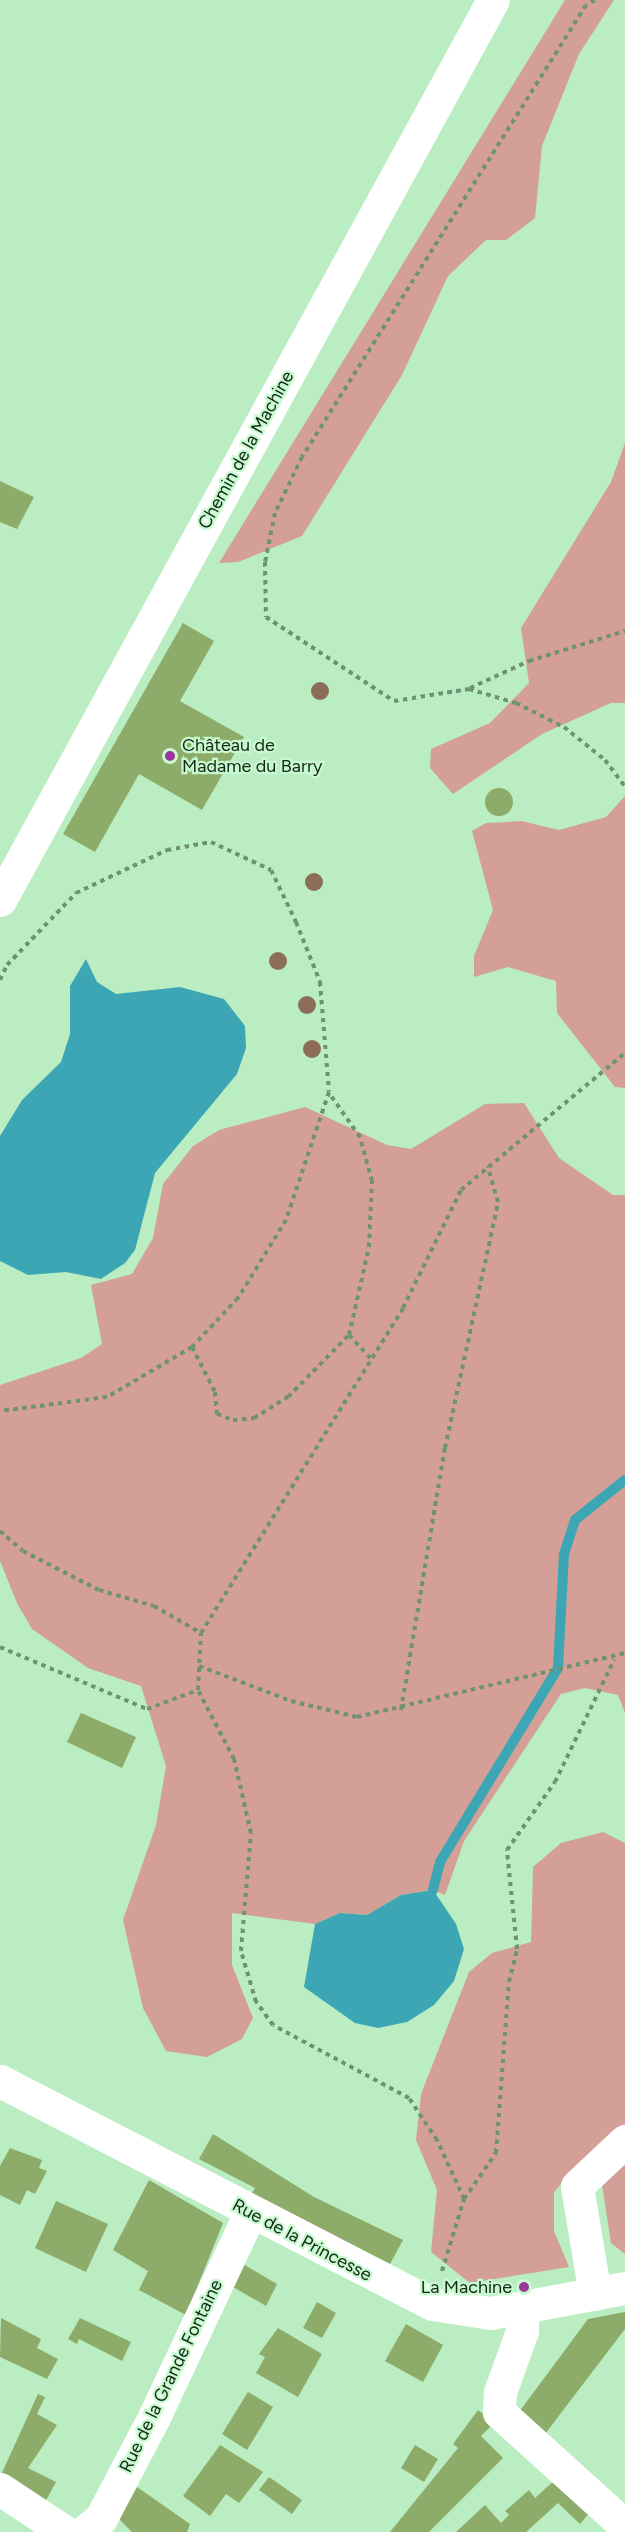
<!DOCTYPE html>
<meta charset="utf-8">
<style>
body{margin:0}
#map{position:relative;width:625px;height:2532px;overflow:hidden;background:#baedc1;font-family:Figtree,sans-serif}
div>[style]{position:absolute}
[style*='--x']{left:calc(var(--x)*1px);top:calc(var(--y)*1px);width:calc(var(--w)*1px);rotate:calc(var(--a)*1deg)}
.green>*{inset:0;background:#d49f96}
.water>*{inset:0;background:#3ca6b5}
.stream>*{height:10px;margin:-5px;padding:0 5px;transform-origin:5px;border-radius:5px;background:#3ca6b5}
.building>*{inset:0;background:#8dac6a}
.round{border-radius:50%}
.path>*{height:4px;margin-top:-2px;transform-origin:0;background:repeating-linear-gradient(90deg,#6e9273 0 4.5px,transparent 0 9px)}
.minor>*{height:33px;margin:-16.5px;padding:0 16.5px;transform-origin:16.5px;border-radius:16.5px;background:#fff}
.trees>*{width:18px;height:18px;margin:-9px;border-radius:50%;background:#8b6d58}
.dots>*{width:16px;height:16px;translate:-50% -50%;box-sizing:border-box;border:3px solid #c7face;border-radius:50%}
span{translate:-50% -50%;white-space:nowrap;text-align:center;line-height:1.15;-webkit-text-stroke:4.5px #c7face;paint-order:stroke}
.street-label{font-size:18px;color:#152818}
.poi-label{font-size:18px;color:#152818}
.left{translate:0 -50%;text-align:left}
.right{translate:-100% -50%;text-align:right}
</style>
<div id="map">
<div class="green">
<i style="clip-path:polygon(565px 0,614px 0,579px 54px,542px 146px,535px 218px,506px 240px,486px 240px,448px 276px,402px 375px,302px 536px,238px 562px,219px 563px)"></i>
<i style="clip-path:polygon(625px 443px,625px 703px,611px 703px,542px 734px,453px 794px,430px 768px,431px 749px,490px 723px,529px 683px,521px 628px,611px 482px)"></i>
<i style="clip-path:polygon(625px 796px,625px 1088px,615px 1087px,557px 1013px,556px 981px,508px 967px,474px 977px,474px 956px,493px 910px,472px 831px,486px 823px,521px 821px,559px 830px,606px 817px)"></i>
<i style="clip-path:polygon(524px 1103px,559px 1158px,613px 1195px,625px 1195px,625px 1713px,618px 1695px,585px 1688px,561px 1694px,464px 1841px,445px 1895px,433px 1890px,401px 1895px,367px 1915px,340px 1913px,315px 1924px,232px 1913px,232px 1965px,253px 2018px,242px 2039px,207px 2057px,166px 2051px,143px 2008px,123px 1920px,156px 1825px,166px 1766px,141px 1686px,88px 1668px,32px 1629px,17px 1603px,0 1561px,0 1385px,81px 1358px,102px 1344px,91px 1285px,132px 1274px,153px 1238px,163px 1184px,193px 1146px,219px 1130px,305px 1107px,387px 1145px,411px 1149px,485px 1104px)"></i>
<i style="clip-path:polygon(603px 1832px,625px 1843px,625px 2254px,611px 2243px,602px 2185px,569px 2175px,554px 2192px,554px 2231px,569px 2267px,470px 2283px,431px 2252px,437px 2190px,416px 2140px,421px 2094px,469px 1972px,492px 1953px,531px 1942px,533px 1867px,561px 1843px)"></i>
</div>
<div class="water">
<i style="clip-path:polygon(86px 959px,97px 982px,116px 994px,180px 987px,224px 999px,245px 1026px,246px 1048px,237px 1074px,155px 1173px,135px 1250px,125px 1263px,101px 1279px,66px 1272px,28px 1275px,0 1261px,0 1136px,22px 1100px,61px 1062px,70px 1034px,70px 986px)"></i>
<i style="clip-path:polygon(433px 1890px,456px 1924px,464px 1949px,454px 1981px,434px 2005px,407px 2022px,378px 2028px,355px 2023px,304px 1987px,315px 1924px,340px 1913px,367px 1915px,401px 1895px)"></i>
</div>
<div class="stream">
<i style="--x:433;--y:1890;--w:29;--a:-76"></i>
<i style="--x:440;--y:1862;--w:227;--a:-58.7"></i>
<i style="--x:558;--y:1668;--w:114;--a:-87"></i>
<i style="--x:564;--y:1554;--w:36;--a:-72"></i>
<i style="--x:575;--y:1520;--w:64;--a:-38.7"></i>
</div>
<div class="building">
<i style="clip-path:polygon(0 481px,34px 497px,17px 529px,0 522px)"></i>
<i style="clip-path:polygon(183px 623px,214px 641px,180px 701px,244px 737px,202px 810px,139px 774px,95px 852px,63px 834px)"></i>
<i class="round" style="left:485px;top:788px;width:28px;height:28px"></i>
<i style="clip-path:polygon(81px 1713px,136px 1737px,122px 1768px,67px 1742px)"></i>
<i style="clip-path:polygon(213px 2134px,314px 2197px,403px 2240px,390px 2264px,298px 2221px,252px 2193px,255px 2188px,199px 2159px)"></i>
<i style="clip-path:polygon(10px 2148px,42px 2160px,39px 2168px,47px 2171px,35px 2194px,27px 2190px,20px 2205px,0 2195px,0 2166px)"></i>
<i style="clip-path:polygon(149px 2180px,223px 2223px,186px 2315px,139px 2290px,148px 2271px,113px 2250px)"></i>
<i style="clip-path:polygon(56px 2201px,108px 2224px,86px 2272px,35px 2248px)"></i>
<i style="clip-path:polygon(243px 2264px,277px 2284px,266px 2306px,233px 2287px)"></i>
<i style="clip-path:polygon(317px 2302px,336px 2313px,322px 2338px,303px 2328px)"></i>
<i style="clip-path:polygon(625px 2312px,625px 2329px,542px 2438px,517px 2416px,522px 2408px,588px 2319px)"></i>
<i style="clip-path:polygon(1px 2318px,41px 2339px,37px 2348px,58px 2359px,47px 2379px,0 2357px)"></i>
<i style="clip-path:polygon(80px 2318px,131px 2342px,122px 2361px,79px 2339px,77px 2344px,68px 2339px)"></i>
<i style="clip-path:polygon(406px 2324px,443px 2345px,423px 2382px,385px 2361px)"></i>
<i style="clip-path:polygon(278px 2328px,322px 2354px,298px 2397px,256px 2373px,265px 2357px,259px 2354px)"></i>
<i style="clip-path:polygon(248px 2392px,273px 2407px,247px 2450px,222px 2434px)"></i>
<i style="clip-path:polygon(38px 2394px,45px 2397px,37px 2414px,57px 2425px,28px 2468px,56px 2482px,45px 2502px,0 2477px)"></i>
<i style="clip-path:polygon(478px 2410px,494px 2423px,481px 2436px,503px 2458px,429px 2532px,390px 2532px,458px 2448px,453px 2444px)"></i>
<i style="clip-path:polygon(220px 2445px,263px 2472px,239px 2503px,226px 2494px,210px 2516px,183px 2496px)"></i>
<i style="clip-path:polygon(415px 2445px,438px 2459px,424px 2482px,401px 2468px)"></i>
<i style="clip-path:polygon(269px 2477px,302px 2500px,292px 2514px,259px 2490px)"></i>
<i style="clip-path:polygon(557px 2478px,591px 2511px,580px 2524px,558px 2503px,526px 2532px,456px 2532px,485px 2505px,501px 2523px,509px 2515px,505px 2511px,529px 2490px,535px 2498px)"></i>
<i style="clip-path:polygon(137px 2487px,190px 2524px,187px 2532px,132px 2532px,119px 2519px)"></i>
</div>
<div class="path">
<i style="--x:595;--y:0;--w:10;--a:151"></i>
<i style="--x:586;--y:5;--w:534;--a:122.14"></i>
<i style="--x:302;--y:457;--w:62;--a:115.7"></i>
<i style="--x:275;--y:513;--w:50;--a:101.5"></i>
<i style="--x:265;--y:562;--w:55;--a:89"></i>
<i style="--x:266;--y:617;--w:153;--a:33.3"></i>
<i style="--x:394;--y:701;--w:76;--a:-9.1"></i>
<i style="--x:469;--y:689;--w:49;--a:16.6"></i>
<i style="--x:516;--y:703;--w:54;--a:26.6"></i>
<i style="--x:564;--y:727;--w:53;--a:38.8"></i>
<i style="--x:605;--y:760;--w:34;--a:53"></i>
<i style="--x:470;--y:688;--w:65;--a:-24.6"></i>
<i style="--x:529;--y:661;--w:101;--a:-17.4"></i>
<i style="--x:0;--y:980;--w:17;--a:-65"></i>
<i style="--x:7;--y:965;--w:100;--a:-46.2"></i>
<i style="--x:76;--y:893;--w:101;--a:-25.3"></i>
<i style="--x:167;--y:850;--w:45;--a:-10.3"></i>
<i style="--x:211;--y:842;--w:66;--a:25"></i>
<i style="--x:271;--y:870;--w:58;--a:64.3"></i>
<i style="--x:296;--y:922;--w:65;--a:68.2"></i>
<i style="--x:320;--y:982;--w:110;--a:85.3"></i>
<i style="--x:329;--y:1092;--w:135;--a:108.6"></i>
<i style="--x:286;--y:1220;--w:92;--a:121.6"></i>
<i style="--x:238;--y:1298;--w:67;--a:133.2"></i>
<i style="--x:192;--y:1347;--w:99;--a:149.5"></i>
<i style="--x:107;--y:1397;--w:108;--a:172.5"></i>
<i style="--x:349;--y:1335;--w:33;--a:47"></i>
<i style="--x:192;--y:1347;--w:51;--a:62.9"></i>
<i style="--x:215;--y:1392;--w:22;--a:85"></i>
<i style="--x:217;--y:1414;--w:17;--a:21"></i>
<i style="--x:233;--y:1420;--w:21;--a:-5"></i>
<i style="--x:254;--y:1418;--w:40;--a:-32"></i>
<i style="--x:288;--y:1397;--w:87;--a:-45.5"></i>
<i style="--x:349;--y:1335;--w:90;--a:-77.2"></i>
<i style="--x:369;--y:1247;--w:66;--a:-87.4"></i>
<i style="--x:372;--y:1181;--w:46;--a:-105.3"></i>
<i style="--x:360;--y:1137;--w:54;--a:-125.2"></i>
<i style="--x:0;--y:1531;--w:30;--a:41"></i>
<i style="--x:23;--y:1551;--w:85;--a:27.2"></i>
<i style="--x:99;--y:1590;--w:57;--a:16.2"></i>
<i style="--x:154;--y:1606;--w:54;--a:29.9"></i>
<i style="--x:0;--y:1647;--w:160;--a:22.9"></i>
<i style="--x:147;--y:1709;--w:54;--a:-20.4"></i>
<i style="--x:199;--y:1666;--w:98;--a:20.8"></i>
<i style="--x:291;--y:1701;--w:68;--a:13.6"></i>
<i style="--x:357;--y:1717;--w:276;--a:-13.4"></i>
<i style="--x:401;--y:1710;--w:266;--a:-80.5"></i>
<i style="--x:445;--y:1448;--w:252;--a:-77.8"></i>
<i style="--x:498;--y:1202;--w:37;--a:-106"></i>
<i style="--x:464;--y:2199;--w:56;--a:-55.2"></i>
<i style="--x:496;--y:2153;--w:171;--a:-85.7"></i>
<i style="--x:509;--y:1982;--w:34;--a:-76"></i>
<i style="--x:517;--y:1949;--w:100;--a:-95.8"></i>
<i style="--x:507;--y:1850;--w:83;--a:-54.8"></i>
<i style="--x:555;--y:1782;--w:136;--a:-64.2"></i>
<i style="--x:442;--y:2271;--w:75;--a:-73"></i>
<i style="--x:464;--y:2199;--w:65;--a:-114.6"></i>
<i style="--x:437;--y:2140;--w:50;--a:-123.7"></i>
<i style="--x:409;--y:2098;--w:154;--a:-151.8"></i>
<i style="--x:273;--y:2025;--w:29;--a:-126"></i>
<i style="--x:256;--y:2002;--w:53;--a:-106.4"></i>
<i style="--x:241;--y:1951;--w:118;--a:-85.2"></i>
<i style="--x:251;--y:1833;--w:76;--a:-102.9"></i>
<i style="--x:234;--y:1759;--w:78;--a:-117.6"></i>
<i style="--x:198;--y:1690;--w:57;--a:-87"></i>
<i style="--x:201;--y:1633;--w:383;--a:-58.1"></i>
<i style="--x:403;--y:1308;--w:131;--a:-63.8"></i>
<i style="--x:461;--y:1190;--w:214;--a:-39.9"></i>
</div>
<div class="minor">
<i style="--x:0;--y:900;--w:1026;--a:-61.29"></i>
<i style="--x:0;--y:2081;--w:486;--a:27.3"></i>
<i style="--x:432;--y:2304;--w:59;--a:8.8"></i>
<i style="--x:490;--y:2313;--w:137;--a:-10.5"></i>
<i style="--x:595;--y:2294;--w:109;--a:-99.5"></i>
<i style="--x:577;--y:2186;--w:66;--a:-43.2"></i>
<i style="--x:522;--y:2309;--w:22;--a:90"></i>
<i style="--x:522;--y:2331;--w:65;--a:109.8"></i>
<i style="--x:500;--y:2392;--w:20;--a:93"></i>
<i style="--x:499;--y:2412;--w:170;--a:42.1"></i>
<i style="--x:0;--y:2489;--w:78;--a:33.5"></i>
<i style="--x:84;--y:2532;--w:22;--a:-39"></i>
<i style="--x:101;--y:2518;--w:114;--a:-62.3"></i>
<i style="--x:154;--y:2417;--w:225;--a:-64.8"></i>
</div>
<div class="trees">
<i style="left:320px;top:691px"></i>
<i style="left:314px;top:882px"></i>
<i style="left:278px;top:961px"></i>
<i style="left:307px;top:1005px"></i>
<i style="left:312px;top:1049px"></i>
</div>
<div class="dots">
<i style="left:170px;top:756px;background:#9d369a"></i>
<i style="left:524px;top:2287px;background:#9d369a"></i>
</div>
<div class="street-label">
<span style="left:246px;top:450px;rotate:-61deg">Chemin de la Machine</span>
<span style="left:302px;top:2240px;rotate:28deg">Rue de la Princesse</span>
<span style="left:171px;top:2376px;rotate:-64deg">Rue de la Grande Fontaine</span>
</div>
<div class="poi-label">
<span class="left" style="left:182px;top:756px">Château de<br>Madame du Barry</span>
<span class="right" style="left:512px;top:2287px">La Machine</span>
</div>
</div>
